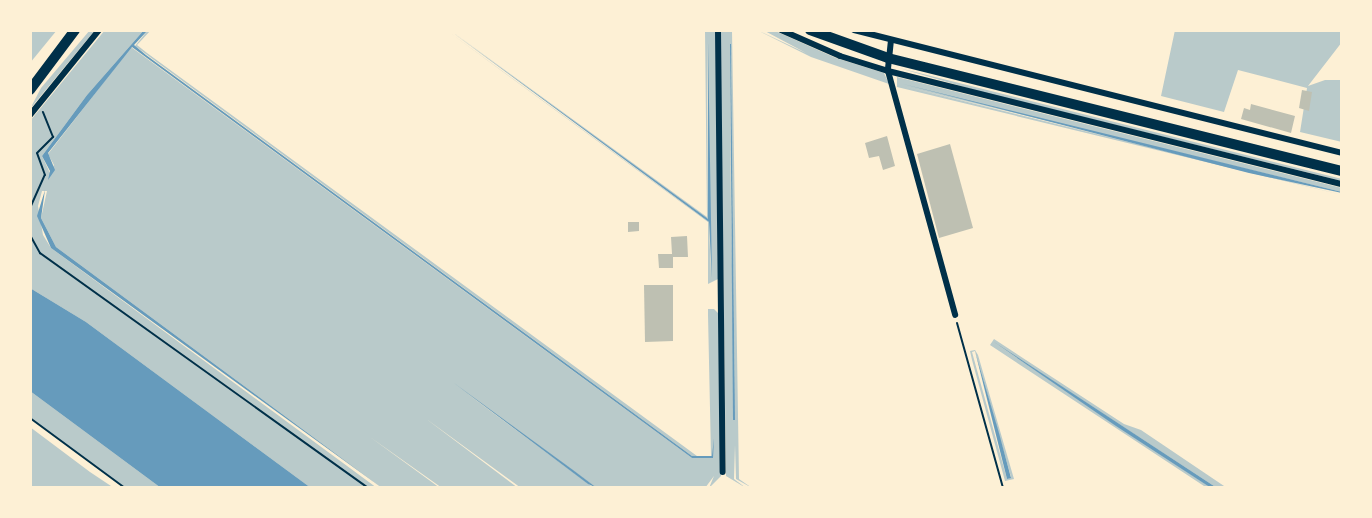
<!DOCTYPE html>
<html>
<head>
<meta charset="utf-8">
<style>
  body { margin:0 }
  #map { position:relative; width:1372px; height:518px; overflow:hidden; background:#fdf0d5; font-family:"Asap Condensed",sans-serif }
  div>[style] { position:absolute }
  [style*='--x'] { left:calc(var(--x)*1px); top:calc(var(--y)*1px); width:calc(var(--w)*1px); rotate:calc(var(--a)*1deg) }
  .green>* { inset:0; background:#b9caca }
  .water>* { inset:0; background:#669bbc }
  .building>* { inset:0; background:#bec0b2 }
  .path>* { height:2px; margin:-1px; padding:0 1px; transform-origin:1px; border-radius:1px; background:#003049 }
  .minor>* { height:6px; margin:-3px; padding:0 3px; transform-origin:3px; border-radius:3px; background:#003049 }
  .primary>* { height:10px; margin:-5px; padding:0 5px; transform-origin:5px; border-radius:5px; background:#003049 }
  span { translate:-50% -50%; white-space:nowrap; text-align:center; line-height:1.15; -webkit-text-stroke:4.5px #fdf0d5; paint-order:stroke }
  .frame { position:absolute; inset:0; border:32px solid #fdf0d5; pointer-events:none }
</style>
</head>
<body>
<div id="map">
  <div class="green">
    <div style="clip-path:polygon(30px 30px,57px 30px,30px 63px)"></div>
    <div style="clip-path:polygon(90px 30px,95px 30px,30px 109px,41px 88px)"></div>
    <div style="clip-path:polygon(105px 30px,144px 30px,87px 95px,42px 156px,50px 173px,54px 165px,48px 154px,131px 47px,692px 458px,712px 456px,697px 457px,692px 456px,135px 46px,148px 30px,151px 30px,137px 45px,147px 53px,697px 456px,711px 456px,708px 315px,708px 309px,714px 309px,719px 314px,721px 476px,709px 488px,714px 476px,705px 488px,597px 488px,465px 392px,594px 488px,521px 488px,425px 418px,518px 488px,442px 488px,370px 437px,440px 488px,382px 488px,56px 247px,41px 218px,47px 191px,42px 191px,38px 206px,43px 235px,51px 248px,377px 488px,311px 488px,86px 322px,30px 288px,30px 121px)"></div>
    <div style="clip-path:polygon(446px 30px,709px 222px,711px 278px,707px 42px,708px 220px,450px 30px,707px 217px,705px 30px,716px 30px,718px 279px,708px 284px,708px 222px)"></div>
    <div style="clip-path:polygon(evenodd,720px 30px,732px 30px,739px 479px,752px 488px,736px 479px,735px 445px,734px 479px,746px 488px,726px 476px,720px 30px,730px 46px,731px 47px,735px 420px,731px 213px,730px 46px)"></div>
    <div style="clip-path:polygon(757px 30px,806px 53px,763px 30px,773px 30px,836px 58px,884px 73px,889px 84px,811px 57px)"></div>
    <div style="clip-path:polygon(1175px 30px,1342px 30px,1342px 42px,1308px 86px,1325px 80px,1342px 80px,1342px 142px,1300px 132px,1307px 88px,1238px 70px,1224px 112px,1161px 96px)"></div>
    <div style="clip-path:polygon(899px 68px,1342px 179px,1342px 181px,978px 91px)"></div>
    <div style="clip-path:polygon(897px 77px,1342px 188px,1342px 192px,903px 86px,1342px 195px,897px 87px)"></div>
    <div style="clip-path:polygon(994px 339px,1124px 424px,1141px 430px,1227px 488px,1217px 488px,995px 343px,1211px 488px,1207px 488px,990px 345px)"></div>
    <div style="clip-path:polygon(evenodd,975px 350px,978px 355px,1014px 479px,1005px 481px,972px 360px,970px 351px,975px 350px,975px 351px,1011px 477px,1007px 479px,972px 352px,975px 351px)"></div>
    <div style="clip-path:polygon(30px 391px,161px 488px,125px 488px,30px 418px)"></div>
    <div style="clip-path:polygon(30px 427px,90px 472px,114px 488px,30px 488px)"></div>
  </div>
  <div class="water">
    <div style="clip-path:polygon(144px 30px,148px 30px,134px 45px,146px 55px,692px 456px,712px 456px,714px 438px,713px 458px,692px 458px,132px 47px,48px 153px,55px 170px,48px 180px,50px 171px,42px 156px,87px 95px)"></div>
    <div style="clip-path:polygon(449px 30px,708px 219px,708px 42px,712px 278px,709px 222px)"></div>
    <div style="clip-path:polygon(730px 44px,731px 44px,735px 420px,733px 420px)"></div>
    <div style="clip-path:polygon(903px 84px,1342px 192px,1342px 193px,1249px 173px)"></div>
    <div style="clip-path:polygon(45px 190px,41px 218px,56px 247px,382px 488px,51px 248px,37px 216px)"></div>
    <div style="clip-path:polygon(30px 288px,86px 322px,311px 488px,161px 488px,30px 391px)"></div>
    <div style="clip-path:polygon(994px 342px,1011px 353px,1217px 488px,1211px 488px,1116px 426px)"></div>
    <div style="clip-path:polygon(975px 351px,999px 433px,1011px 478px,1007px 479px)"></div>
    <div style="clip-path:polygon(454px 383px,573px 470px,597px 488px,588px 484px)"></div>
  </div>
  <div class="building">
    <div style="clip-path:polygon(1302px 90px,1312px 92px,1309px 111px,1299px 108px)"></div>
    <div style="clip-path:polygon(1251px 104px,1295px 116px,1291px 133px,1241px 119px,1244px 108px,1250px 110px)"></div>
    <div style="clip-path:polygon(887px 136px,895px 166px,883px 170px,879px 156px,869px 158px,865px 143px)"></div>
    <div style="clip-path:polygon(950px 144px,973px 228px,939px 238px,917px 154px)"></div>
    <div style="clip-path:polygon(628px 222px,639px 222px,639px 231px,628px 232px)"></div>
    <div style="clip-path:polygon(687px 236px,688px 257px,673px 257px,673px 268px,659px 268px,658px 254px,672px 254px,671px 237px)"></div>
    <div style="clip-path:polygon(644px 285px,673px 285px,673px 341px,645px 342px)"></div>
  </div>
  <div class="path">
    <div style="--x:30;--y:208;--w:36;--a:-66"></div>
    <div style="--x:45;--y:175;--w:23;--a:-110"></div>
    <div style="--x:37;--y:153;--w:23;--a:-45"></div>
    <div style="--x:53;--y:137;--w:27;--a:-112"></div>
    <div style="--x:30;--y:235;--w:21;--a:61"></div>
    <div style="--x:40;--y:253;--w:403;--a:35.6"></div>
    <div style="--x:957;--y:323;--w:171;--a:74.4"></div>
    <div style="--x:30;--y:418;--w:118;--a:36.4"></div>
  </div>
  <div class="minor">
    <div style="--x:718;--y:30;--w:442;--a:89.4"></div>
    <div style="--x:781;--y:30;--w:64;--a:23.8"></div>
    <div style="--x:840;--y:56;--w:50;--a:17.4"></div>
    <div style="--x:888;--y:71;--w:468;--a:14"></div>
    <div style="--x:854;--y:30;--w:503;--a:14.15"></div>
    <div style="--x:891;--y:40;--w:31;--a:96"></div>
    <div style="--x:888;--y:71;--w:253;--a:74.6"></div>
    <div style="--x:30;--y:115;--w:109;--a:-50.9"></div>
  </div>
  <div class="primary">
    <div style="--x:810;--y:30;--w:83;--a:19.7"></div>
    <div style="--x:888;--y:58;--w:468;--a:14"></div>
    <div style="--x:30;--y:90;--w:75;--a:-53.1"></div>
  </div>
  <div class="frame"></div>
</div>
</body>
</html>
